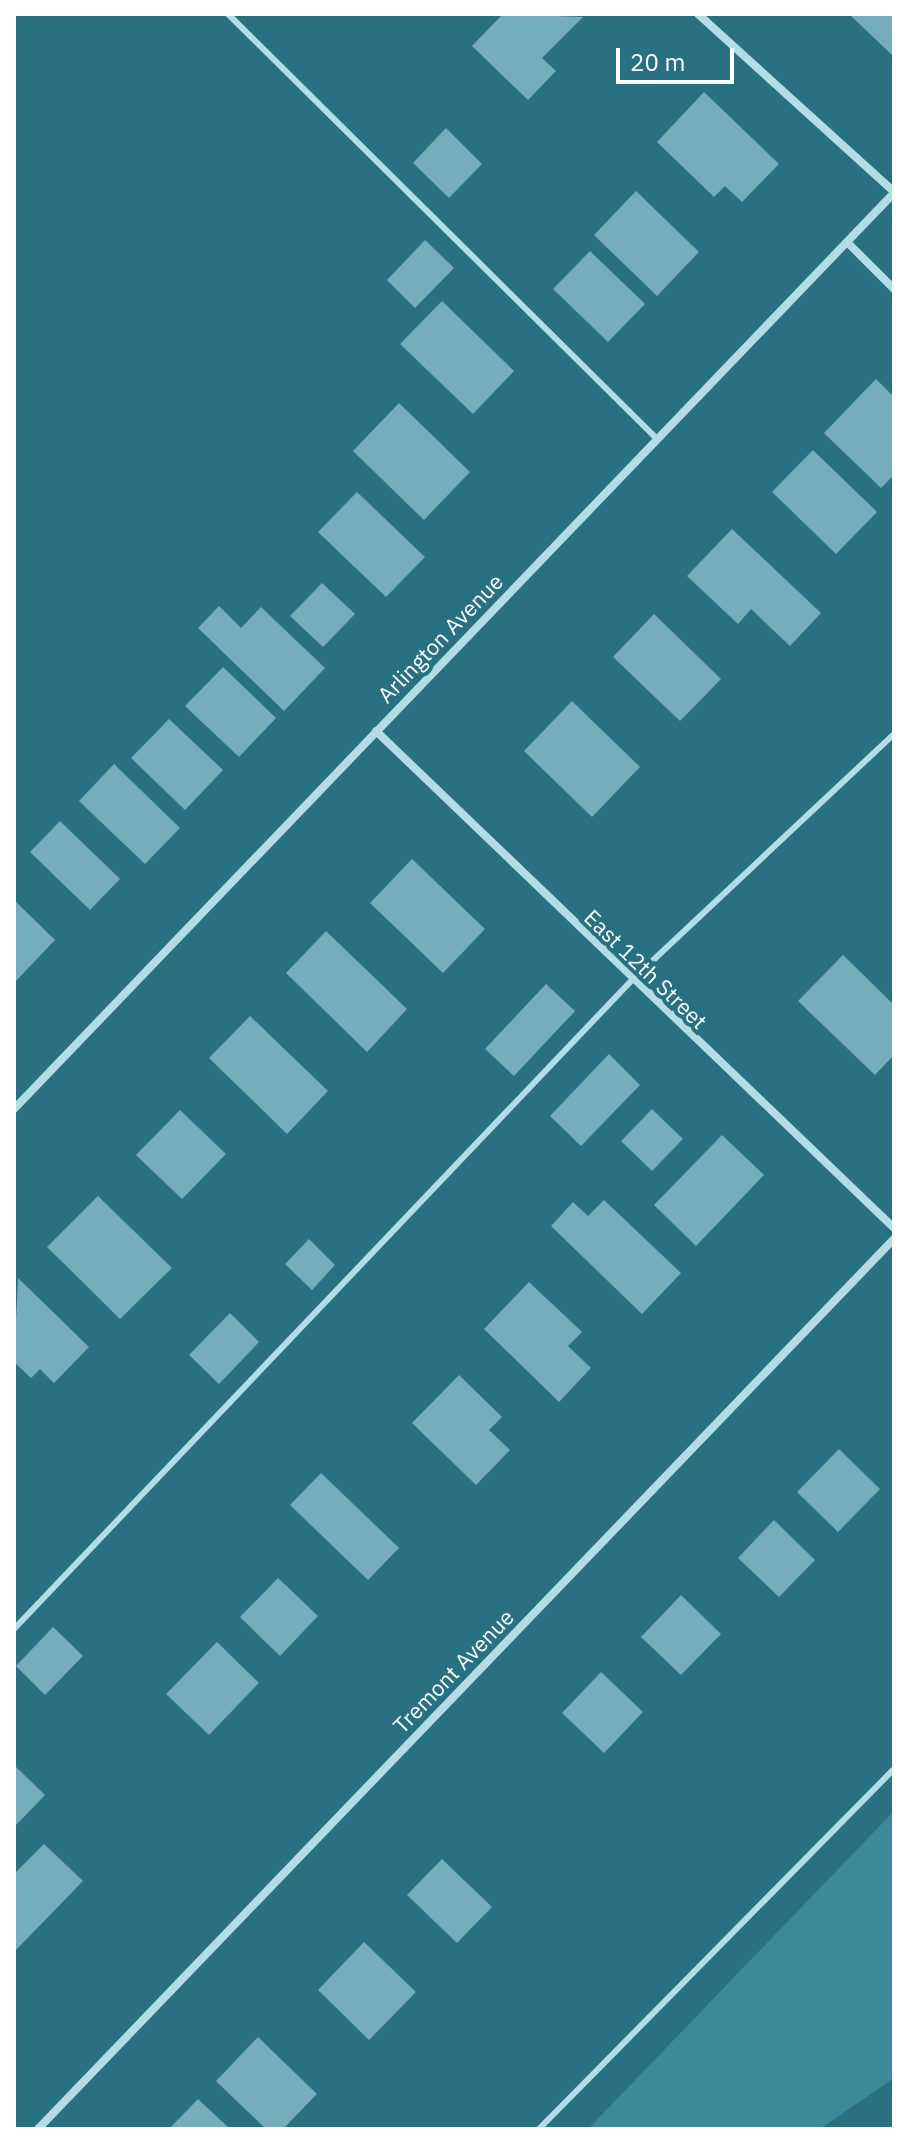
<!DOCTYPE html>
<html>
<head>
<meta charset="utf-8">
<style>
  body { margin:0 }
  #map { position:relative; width:908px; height:2143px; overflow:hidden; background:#297081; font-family:"IBM Plex Sans",sans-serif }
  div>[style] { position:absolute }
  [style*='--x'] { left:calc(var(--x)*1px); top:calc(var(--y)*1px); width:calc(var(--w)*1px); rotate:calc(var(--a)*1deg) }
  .green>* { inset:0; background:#3a8a9c }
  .building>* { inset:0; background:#75aeba }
  .service>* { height:6px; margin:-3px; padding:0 3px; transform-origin:3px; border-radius:3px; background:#b2dce6 }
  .minor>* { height:8px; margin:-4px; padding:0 4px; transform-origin:4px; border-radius:4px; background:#b2dce6 }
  span { translate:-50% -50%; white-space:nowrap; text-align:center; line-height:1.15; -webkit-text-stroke:8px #297081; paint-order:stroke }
  .street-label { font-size:22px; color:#fff }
  .frame { position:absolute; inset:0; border:16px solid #fff; pointer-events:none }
  .scale { position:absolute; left:616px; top:48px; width:118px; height:36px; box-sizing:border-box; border:4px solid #fff; border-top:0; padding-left:10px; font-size:24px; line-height:28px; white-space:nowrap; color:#fff; -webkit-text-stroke:6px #297081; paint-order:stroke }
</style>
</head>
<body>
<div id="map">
  <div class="green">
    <div style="clip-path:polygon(894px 1811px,894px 2078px,820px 2129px,588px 2129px)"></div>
  </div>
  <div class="building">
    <div style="clip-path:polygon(503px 14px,583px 17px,542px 58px,556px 71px,528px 100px,472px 46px)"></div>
    <div style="clip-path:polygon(849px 14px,894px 14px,894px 57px)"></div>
    <div style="clip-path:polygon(704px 92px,779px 164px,742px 202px,725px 186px,714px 197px,657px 142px)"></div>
    <div style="clip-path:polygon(446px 128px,482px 164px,449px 198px,413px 163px)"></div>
    <div style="clip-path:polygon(636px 191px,699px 252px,657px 296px,594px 235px)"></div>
    <div style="clip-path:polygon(425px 240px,454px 268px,415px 308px,387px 280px)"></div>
    <div style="clip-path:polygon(590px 251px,645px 304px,608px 342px,553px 289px)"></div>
    <div style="clip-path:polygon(442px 301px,514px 371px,473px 414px,400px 344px)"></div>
    <div style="clip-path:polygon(876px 379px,894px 397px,894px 475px,881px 488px,824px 433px)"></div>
    <div style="clip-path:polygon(399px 403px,470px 472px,424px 520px,353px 451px)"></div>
    <div style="clip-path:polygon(813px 450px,877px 512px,836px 554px,772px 492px)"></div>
    <div style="clip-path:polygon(357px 492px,425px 557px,386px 597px,318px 532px)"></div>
    <div style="clip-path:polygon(732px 529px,821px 613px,790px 646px,751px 609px,738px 624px,687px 576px)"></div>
    <div style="clip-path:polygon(322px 583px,355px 614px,323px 647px,290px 616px)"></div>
    <div style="clip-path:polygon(219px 606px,241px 628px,261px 607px,325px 668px,284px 711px,198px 628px)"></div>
    <div style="clip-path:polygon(654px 614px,721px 679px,680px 721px,613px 657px)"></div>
    <div style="clip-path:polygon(223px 667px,276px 718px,239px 757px,185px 706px)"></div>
    <div style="clip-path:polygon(572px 701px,640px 767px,592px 817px,524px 751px)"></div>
    <div style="clip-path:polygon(169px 719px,223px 770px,185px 810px,131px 758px)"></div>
    <div style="clip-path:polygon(114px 764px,180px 828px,145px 864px,79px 801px)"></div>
    <div style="clip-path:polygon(60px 821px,120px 879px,90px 910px,30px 852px)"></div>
    <div style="clip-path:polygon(412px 859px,485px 929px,443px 973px,370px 903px)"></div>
    <div style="clip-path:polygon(14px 900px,55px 940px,14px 983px)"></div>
    <div style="clip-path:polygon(326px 931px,407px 1009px,367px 1052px,286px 973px)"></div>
    <div style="clip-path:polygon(843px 955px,894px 1005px,894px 1055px,875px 1075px,798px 1001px)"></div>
    <div style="clip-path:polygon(546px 984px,575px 1011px,514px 1076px,485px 1049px)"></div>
    <div style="clip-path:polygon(250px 1016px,328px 1091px,287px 1134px,209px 1058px)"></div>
    <div style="clip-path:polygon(609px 1054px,640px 1085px,581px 1146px,550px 1116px)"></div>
    <div style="clip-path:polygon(652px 1109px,683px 1139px,652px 1171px,621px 1141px)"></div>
    <div style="clip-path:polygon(180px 1110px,226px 1154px,182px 1199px,136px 1155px)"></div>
    <div style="clip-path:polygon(722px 1135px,764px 1175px,696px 1246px,654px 1205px)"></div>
    <div style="clip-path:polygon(98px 1196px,172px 1268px,120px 1319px,47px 1247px)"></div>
    <div style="clip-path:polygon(604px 1200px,681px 1273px,642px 1314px,551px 1226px,573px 1202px,588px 1216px)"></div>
    <div style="clip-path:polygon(309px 1239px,335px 1265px,312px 1290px,285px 1264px)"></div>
    <div style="clip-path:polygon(18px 1278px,89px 1347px,54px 1383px,40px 1369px,31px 1378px,14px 1362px)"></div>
    <div style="clip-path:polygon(529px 1282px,582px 1332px,568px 1346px,591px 1368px,559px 1402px,484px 1329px)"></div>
    <div style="clip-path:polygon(230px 1313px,259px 1342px,219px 1384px,189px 1355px)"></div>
    <div style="clip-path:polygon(459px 1375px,502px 1417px,489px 1430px,510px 1450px,476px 1485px,412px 1423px)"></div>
    <div style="clip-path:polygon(839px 1449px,880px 1489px,838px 1532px,797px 1492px)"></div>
    <div style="clip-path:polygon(321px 1473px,399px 1548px,368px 1580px,290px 1505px)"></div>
    <div style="clip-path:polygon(774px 1520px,815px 1560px,779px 1597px,738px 1558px)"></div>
    <div style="clip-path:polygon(278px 1578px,318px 1616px,280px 1656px,240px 1617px)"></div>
    <div style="clip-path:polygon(681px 1595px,721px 1634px,681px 1675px,641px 1637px)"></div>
    <div style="clip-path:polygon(53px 1627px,83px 1656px,45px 1695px,16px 1666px)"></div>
    <div style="clip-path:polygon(217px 1642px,259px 1683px,209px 1735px,166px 1694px)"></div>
    <div style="clip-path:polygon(601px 1672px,643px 1712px,604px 1753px,562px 1713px)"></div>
    <div style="clip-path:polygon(14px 1765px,45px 1795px,14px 1827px)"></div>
    <div style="clip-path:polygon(44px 1844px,83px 1881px,14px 1952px,14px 1874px)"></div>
    <div style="clip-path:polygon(442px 1859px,492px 1907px,457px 1943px,407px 1895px)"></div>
    <div style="clip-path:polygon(364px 1942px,416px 1992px,369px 2040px,318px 1990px)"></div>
    <div style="clip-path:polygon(258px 2037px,317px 2094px,283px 2129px,266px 2129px,216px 2081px)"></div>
    <div style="clip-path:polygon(198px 2099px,230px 2129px,169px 2129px)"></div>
  </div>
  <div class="service">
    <div style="--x:228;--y:14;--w:601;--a:44.73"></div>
    <div style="--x:14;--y:1629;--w:895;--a:-46.4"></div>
    <div style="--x:631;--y:981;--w:361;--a:-43.2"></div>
    <div style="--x:539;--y:2129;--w:506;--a:-45.4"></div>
  </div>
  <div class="minor">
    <div style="--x:698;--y:14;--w:265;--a:42.2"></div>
    <div style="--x:847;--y:242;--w:66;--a:45"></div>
    <div style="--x:376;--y:731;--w:718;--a:43.81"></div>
    <div style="--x:14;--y:1109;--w:1270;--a:-46.15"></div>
    <div style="--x:38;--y:2129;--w:1235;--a:-46.12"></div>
  </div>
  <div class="street-label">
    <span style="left:440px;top:638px;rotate:-46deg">Arlington Avenue</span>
    <span style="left:646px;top:969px;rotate:44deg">East 12th Street</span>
    <span style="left:453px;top:1671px;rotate:-46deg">Tremont Avenue</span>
  </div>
  <div class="frame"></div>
  <div class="scale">20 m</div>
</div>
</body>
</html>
